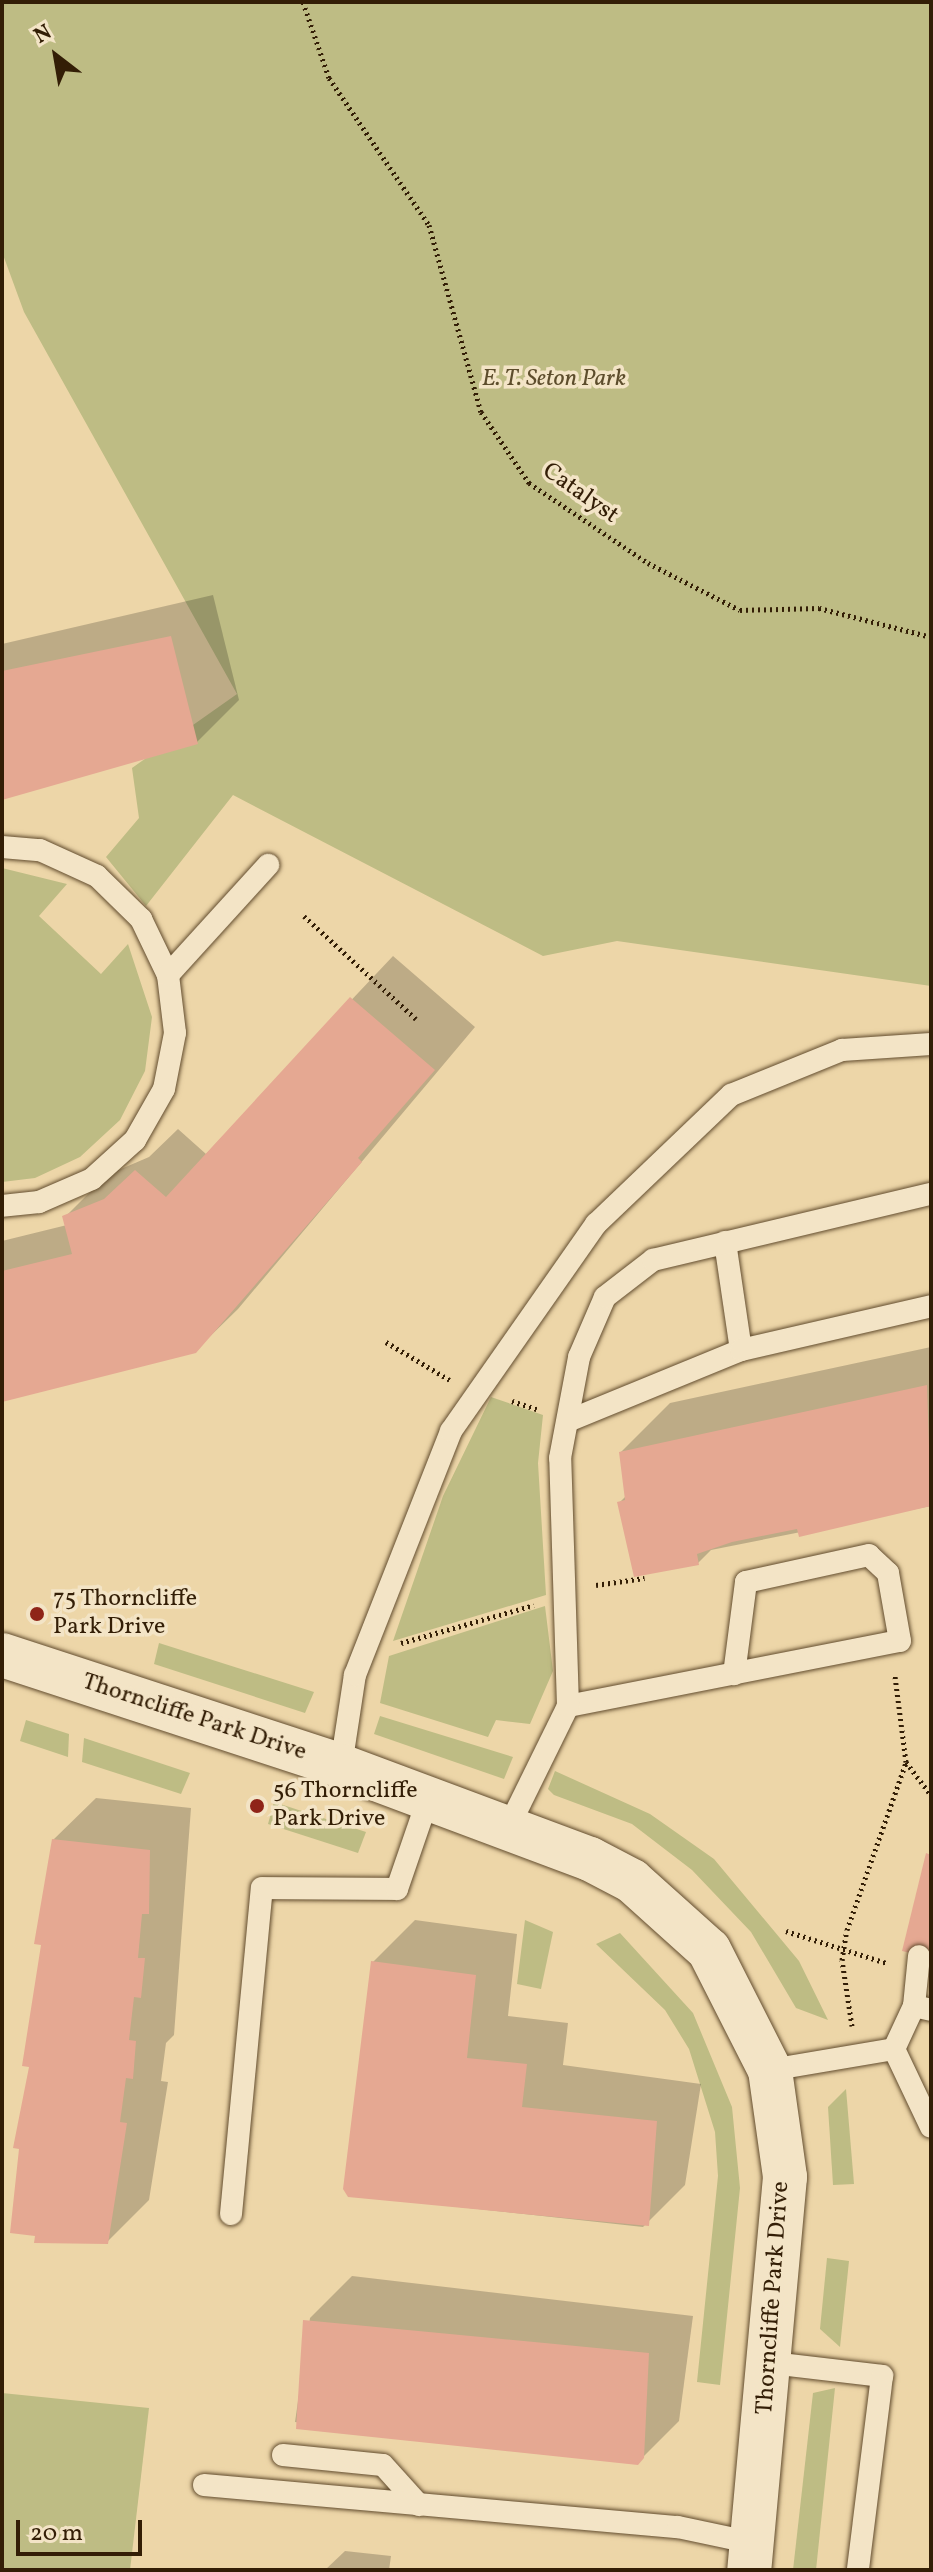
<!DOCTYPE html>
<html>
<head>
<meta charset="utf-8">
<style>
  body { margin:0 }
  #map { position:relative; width:933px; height:2572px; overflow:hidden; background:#edd6a8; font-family:Vollkorn,serif }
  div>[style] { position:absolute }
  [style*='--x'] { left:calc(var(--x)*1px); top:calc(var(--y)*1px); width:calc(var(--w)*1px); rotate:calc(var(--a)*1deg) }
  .green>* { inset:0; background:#bebc84 }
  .shadow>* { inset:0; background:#0003 }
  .building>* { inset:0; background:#e5a892 }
  .path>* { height:5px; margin-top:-2.5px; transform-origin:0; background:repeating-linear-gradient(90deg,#331e06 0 2px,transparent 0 6px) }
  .roads { filter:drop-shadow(0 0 2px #624c2e) drop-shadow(0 0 2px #624c2e) }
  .lane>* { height:22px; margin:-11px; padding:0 11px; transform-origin:11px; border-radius:11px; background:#f3e4c6 }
  .secondary>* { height:44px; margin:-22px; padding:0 22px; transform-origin:22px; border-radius:22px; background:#f3e4c6 }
  .dots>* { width:22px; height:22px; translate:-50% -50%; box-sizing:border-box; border:4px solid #f3e4c6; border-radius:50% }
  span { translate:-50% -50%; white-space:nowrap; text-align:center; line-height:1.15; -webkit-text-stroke:7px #f3e4c6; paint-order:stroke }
  .park-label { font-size:24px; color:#5d4d2c; font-style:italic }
  .street-label { font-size:24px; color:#331e06 }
  .poi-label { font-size:24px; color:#331e06 }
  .left { translate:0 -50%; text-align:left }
  .frame { position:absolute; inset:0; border:4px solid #331e06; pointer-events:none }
  .north { position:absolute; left:16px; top:16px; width:80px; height:80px; -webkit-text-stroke:6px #f3e4c6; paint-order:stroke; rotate:329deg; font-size:22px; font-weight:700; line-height:32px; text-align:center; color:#331e06 }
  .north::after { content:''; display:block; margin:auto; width:28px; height:36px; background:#331e06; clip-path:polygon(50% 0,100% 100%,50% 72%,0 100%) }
  .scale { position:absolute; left:16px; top:2520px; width:126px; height:36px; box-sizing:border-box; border:4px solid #331e06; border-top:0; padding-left:10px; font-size:24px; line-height:28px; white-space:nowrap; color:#331e06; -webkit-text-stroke:6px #f3e4c6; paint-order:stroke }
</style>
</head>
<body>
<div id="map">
  <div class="green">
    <div style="clip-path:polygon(2px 2px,931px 2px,931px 986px,617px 941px,543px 956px,233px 795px,146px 906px,106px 857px,139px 818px,132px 768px,237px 694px,24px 312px,2px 252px)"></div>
    <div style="clip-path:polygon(2px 868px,67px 884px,39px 916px,101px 974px,128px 944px,152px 1017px,145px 1071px,120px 1120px,80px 1157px,35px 1178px,2px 1182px)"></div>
    <div style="clip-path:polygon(491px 1397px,543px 1415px,538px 1463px,546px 1595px,393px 1641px,443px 1496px)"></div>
    <div style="clip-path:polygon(545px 1606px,553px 1671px,530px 1724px,496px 1720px,488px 1737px,380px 1703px,389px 1656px)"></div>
    <div style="clip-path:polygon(159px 1643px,314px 1692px,305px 1713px,154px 1664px)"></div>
    <div style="clip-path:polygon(380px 1716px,513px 1757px,504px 1779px,374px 1734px)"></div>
    <div style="clip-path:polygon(26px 1720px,69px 1734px,68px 1757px,20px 1741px)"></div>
    <div style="clip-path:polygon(84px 1738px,190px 1773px,181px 1794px,82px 1762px)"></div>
    <div style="clip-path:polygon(555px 1771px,650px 1814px,714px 1859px,799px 1961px,828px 2020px,796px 2008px,751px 1932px,692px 1870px,632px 1824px,554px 1795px,548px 1789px)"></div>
    <div style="clip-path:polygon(274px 1802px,366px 1832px,358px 1853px,268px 1824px)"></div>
    <div style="clip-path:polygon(525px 1920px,553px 1932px,541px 1989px,517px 1984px)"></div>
    <div style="clip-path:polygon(620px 1933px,693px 2013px,732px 2107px,740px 2188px,720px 2385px,697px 2382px,718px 2176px,715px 2132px,689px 2049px,665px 2010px,596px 1944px)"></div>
    <div style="clip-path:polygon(846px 2089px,854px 2184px,833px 2185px,828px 2107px)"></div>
    <div style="clip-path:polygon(827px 2258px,849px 2261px,840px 2347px,820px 2329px)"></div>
    <div style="clip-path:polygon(835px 2388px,816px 2570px,793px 2570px,813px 2393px)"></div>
    <div style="clip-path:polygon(2px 2393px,149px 2408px,130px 2570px,2px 2570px)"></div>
  </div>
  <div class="shadow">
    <div style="clip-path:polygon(213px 595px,239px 700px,197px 742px,2px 796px,2px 644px)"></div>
    <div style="clip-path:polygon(393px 956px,475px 1027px,238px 1309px,195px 1351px,2px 1400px,2px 1241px,67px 1225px,65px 1217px,107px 1175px,149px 1157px,178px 1129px,206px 1154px)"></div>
    <div style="clip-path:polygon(931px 1347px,931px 1506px,711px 1550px,698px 1563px,619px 1503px,627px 1495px,621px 1452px,670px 1403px)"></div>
    <div style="clip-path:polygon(96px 1798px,191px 1808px,174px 2035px,166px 2043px,161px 2081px,168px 2082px,149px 2200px,107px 2242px,31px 2065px,53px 1840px)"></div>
    <div style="clip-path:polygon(415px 1920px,517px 1934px,508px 2016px,568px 2023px,563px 2065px,701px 2084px,685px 2185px,643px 2227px,349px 2195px,373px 1962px)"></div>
    <div style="clip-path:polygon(352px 2276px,693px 2316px,679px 2421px,637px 2463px,295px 2422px,310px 2318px)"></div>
    <div style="clip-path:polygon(345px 2551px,391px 2556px,389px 2570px,325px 2570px)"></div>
  </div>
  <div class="building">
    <div style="clip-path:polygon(171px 636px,198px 744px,2px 800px,2px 671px)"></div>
    <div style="clip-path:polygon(350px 997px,435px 1070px,358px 1158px,362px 1162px,196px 1353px,2px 1402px,2px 1271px,72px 1254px,62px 1216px,104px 1199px,135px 1170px,166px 1197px)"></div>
    <div style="clip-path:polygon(927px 1385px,931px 1506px,799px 1537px,797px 1529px,732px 1542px,697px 1554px,699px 1565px,634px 1577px,617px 1502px,625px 1500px,619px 1452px)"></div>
    <div style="clip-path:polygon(52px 1839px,150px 1850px,149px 1914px,142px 1914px,138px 1958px,145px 1958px,141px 1998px,134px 1997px,129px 2040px,136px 2041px,133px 2079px,126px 2078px,120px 2122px,127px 2123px,108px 2244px,34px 2243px,35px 2236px,10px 2233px,19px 2149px,13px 2148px,29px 2067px,22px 2066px,41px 1945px,34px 1944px)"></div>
    <div style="clip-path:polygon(926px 1853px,931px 1855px,931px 1958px,902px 1951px)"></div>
    <div style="clip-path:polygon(371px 1961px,476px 1975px,467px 2058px,527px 2064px,522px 2107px,657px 2121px,649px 2226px,348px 2197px,343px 2189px)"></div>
    <div style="clip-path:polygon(303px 2320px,649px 2353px,644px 2458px,638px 2465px,296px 2429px)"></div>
  </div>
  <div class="path">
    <div style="--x:303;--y:2;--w:80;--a:71.1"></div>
    <div style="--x:329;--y:78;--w:178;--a:55.8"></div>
    <div style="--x:429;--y:225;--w:194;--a:74.5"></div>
    <div style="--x:481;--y:412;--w:86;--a:55.9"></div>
    <div style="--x:529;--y:483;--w:143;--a:33.9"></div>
    <div style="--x:648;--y:563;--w:103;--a:27.1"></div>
    <div style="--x:740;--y:610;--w:79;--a:-1.5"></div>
    <div style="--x:819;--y:608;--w:116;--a:14.5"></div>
    <div style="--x:304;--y:916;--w:152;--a:42.6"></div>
    <div style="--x:386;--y:1342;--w:74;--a:30.7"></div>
    <div style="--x:512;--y:1401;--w:26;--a:18"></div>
    <div style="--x:596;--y:1585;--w:49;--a:-8.3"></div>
    <div style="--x:401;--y:1643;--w:138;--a:-15.9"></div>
    <div style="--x:906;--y:1762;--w:41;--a:52.9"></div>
    <div style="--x:786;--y:1931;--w:106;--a:17.6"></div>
    <div style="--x:852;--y:2026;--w:67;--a:-98.6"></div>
    <div style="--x:842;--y:1960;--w:30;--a:-81"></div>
    <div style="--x:847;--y:1930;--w:178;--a:-70.6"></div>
    <div style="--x:906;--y:1762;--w:87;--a:-97.3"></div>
  </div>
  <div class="roads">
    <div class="lane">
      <div style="--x:2;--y:847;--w:38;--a:5"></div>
      <div style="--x:40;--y:850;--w:63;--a:24.5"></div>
      <div style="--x:97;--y:876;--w:62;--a:44.3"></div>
      <div style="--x:141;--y:919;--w:62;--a:64.3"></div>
      <div style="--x:168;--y:975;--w:58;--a:83.1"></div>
      <div style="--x:175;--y:1033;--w:57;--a:101.1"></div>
      <div style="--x:164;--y:1089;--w:59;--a:119.6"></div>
      <div style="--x:135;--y:1140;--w:58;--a:137.8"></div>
      <div style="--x:92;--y:1179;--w:58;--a:156.5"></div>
      <div style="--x:39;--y:1202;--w:37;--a:174"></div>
      <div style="--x:168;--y:975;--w:149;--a:-47.7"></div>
      <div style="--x:725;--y:1242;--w:109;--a:81.6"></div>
      <div style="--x:568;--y:1421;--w:187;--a:-22.3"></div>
      <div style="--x:741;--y:1350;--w:195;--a:-13"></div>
      <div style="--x:568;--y:1706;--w:338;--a:-11.1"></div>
      <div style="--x:900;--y:1641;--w:69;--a:-100"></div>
      <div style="--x:888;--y:1573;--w:26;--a:-137"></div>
      <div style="--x:869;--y:1555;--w:126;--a:167.6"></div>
      <div style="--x:746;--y:1582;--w:93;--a:97.4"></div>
      <div style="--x:341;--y:1766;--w:92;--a:-81.3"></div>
      <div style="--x:355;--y:1675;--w:262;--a:-68.5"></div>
      <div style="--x:451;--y:1431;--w:253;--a:-55"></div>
      <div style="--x:596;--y:1224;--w:187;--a:-43.7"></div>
      <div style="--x:731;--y:1095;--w:120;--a:-22.1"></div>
      <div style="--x:842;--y:1050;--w:89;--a:-3.9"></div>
      <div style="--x:508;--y:1828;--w:136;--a:-63.8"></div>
      <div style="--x:568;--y:1706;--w:248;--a:-91.8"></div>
      <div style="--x:560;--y:1458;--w:103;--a:-79.3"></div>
      <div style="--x:579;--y:1357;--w:65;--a:-66.6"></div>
      <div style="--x:605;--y:1297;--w:61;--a:-37.6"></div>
      <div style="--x:653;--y:1260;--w:286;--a:-13.4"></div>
      <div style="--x:914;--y:2006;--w:50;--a:-84.3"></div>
      <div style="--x:894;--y:2049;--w:47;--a:-65.1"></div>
      <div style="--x:914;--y:2006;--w:17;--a:13"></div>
      <div style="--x:770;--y:2070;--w:126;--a:-9.6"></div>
      <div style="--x:894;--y:2049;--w:86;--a:64.6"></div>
      <div style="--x:231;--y:2214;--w:327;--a:-84.6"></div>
      <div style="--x:262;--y:1888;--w:135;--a:0.4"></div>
      <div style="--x:397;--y:1889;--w:95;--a:-71"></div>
      <div style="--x:772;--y:2363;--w:111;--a:6.7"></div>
      <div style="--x:882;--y:2376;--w:195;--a:97.1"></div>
      <div style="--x:283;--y:2455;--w:100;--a:5.7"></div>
      <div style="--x:383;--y:2465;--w:54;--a:48"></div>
      <div style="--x:204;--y:2485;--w:476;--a:5.1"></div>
      <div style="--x:678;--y:2527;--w:77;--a:12"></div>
    </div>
    <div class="secondary">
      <div style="--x:2;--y:1655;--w:357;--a:18.1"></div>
      <div style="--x:341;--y:1766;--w:266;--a:20.5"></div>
      <div style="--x:590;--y:1859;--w:47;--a:27.6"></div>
      <div style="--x:632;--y:1881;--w:103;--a:41.9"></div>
      <div style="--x:709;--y:1950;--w:135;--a:63.1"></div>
      <div style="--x:770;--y:2070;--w:108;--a:82"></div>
      <div style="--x:785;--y:2177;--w:395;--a:95.2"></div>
    </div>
  </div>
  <div class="dots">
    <div style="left:37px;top:1614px;background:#8f2418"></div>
    <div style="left:257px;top:1806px;background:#8f2418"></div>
  </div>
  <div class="park-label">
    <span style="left:554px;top:380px">E. T. Seton Park</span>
  </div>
  <div class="street-label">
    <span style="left:580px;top:494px;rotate:35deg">Catalyst</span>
    <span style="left:194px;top:1718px;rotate:18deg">Thorncliffe Park Drive</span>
    <span style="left:774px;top:2298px;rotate:-86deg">Thorncliffe Park Drive</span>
  </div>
  <div class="poi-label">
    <span class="left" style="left:53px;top:1614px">75 Thorncliffe<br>Park Drive</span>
    <span class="left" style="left:273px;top:1806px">56 Thorncliffe<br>Park Drive</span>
  </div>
  <div class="frame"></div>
  <div class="north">N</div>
  <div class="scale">20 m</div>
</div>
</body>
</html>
